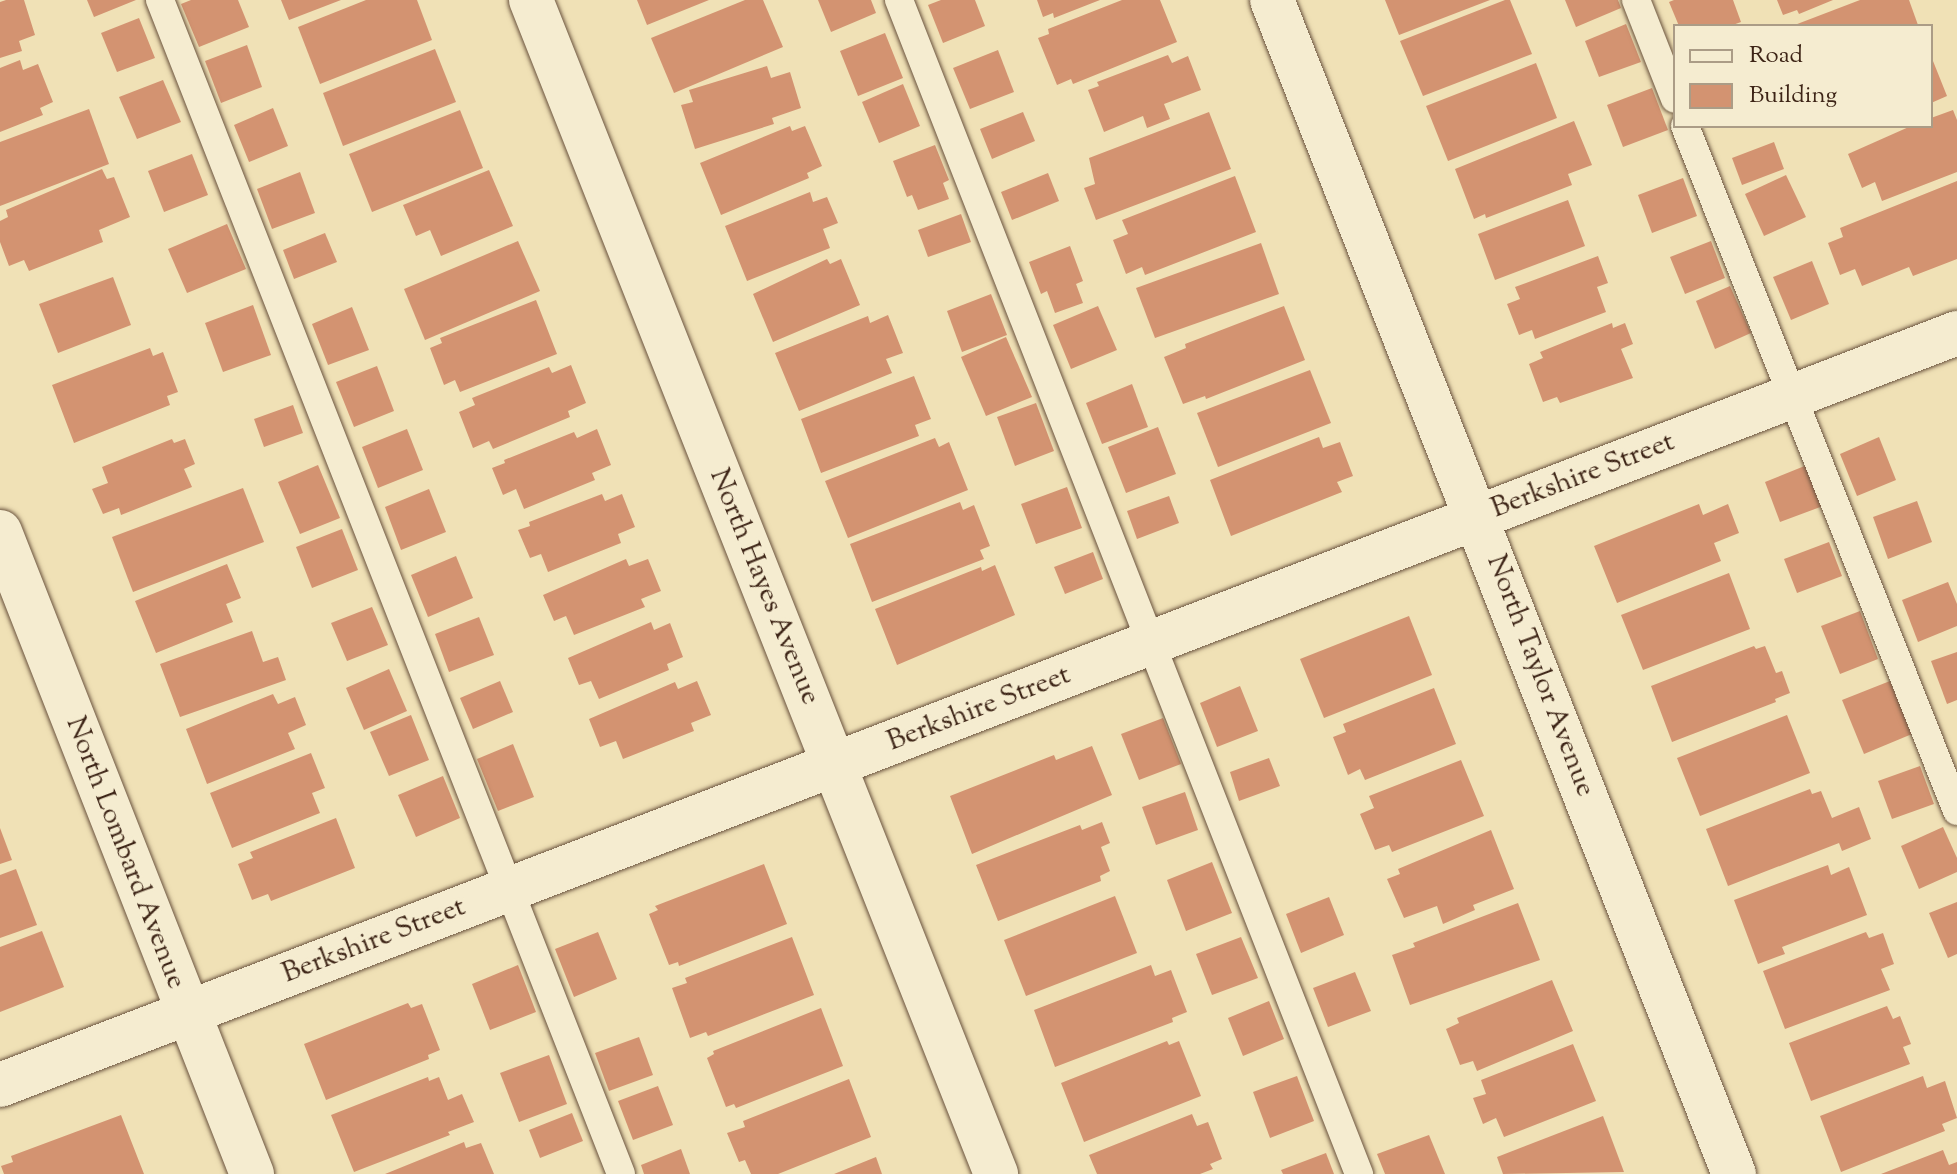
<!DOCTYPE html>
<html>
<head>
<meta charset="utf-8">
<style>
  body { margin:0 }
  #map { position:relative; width:1957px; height:1174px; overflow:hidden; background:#f0e1b6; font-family:"Sorts Mill Goudy",serif }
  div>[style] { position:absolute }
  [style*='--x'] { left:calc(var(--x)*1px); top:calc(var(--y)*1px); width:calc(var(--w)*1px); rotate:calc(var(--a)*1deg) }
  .building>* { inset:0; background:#d39371 }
  .roads { filter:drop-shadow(0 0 2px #6a533e) drop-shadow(0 0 2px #6a533e) }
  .service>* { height:28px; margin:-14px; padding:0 14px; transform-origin:14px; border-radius:14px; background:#f5ecd0 }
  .minor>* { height:44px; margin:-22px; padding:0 22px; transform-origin:22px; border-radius:22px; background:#f5ecd0 }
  span { translate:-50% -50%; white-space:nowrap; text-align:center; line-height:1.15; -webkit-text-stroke:6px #f5ecd0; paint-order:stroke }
  .street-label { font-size:28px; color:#3d2416 }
  .legend { position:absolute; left:1673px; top:24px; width:260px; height:104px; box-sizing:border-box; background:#f5ecd0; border:2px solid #ab9c86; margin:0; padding:10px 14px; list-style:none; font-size:24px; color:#3d2416 }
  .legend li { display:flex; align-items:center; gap:16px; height:40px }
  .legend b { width:40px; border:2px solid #ab9c86 }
</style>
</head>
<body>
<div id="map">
  <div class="building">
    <div style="clip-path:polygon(6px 0,24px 0,35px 35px,19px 41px,22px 51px,0 58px,0 2px)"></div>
    <div style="clip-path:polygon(87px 0,136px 0,94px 17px)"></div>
    <div style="clip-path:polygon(191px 0,238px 0,249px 27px,199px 47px,181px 4px)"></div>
    <div style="clip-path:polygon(281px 0,341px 0,289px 20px)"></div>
    <div style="clip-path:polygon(366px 0,417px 0,432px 40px,320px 84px,298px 27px)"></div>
    <div style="clip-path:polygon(637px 0,709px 0,647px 25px)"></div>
    <div style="clip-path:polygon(745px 0,763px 0,783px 47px,674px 93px,651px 38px)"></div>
    <div style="clip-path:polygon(818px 0,871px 0,876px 13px,831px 32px)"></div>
    <div style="clip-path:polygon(941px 0,975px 0,985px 26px,943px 43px,928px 5px)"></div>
    <div style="clip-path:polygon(1037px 0,1100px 0,1054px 18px,1053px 13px,1043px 17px)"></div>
    <div style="clip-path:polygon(1122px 0,1160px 0,1177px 42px,1073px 84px,1071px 79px,1057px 85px,1038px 38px,1049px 34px,1048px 29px)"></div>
    <div style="clip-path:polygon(1385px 0,1490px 0,1399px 35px)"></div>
    <div style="clip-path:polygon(1505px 0,1510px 0,1532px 54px,1423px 96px,1400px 41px)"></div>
    <div style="clip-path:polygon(1565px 0,1618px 0,1621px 8px,1576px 27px)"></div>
    <div style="clip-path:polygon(1674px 0,1733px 0,1741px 22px,1730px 26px,1679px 26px,1669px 2px)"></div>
    <div style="clip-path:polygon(1777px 0,1833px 0,1799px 14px,1797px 10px,1783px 15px)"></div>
    <div style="clip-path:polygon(1860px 0,1909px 0,1918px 25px,1792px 26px)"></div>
    <div style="clip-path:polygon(139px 18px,155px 58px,117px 72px,101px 33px)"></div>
    <div style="clip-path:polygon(1626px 24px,1641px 62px,1599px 77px,1585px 41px)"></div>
    <div style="clip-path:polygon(885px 33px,903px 78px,858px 96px,840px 51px)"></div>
    <div style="clip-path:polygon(247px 45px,262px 87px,221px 103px,205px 61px)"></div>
    <div style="clip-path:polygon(435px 49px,456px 102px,343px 146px,323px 93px)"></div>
    <div style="clip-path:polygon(998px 50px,1014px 92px,970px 109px,953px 68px)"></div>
    <div style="clip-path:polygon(1168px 55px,1172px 63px,1188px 56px,1201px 90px,1164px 104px,1170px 119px,1147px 128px,1143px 116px,1104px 132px,1088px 90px,1099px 86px,1097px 82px)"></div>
    <div style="clip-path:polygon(1931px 56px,1947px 96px,1931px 103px)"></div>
    <div style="clip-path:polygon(20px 60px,23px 70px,38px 64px,53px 102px,40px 108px,43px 115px,0 132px,0 68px)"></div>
    <div style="clip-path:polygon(1536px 63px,1557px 118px,1448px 161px,1426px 106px)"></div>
    <div style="clip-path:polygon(767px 66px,771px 78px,790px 72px,801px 108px,772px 118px,774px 124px,695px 149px,681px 105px,693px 102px,689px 90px)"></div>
    <div style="clip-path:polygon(163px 80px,181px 122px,137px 139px,119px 97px)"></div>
    <div style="clip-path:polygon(903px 84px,920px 126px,879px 143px,862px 102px)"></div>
    <div style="clip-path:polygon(1652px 88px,1668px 130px,1623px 147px,1607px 105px)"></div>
    <div style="clip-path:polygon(273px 108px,288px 146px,249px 162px,234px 125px)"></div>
    <div style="clip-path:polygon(89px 109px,109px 164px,0 206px,0 142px)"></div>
    <div style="clip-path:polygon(460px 110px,483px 168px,372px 212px,349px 154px)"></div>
    <div style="clip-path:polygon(1953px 110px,1957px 120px,1957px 172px,1882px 201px,1875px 182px,1862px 188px,1848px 154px,1911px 126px,1931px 126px,1931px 118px)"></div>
    <div style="clip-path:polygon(1023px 112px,1035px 141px,992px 159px,980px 129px)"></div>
    <div style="clip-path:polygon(1209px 112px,1231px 169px,1096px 220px,1084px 188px,1095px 184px,1089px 158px)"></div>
    <div style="clip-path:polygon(1574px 121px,1592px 165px,1568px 174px,1572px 185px,1486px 218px,1485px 214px,1474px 219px,1455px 169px)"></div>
    <div style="clip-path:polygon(790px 126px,792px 131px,805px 126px,822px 166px,807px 173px,809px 178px,721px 215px,700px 163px)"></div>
    <div style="clip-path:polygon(1774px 142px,1784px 169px,1742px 185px,1732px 158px)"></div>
    <div style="clip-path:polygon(935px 145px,949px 180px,943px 183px,949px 199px,918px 210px,912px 195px,907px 197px,893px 161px)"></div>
    <div style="clip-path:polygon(192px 154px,208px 195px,164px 212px,148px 171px)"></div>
    <div style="clip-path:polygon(102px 169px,107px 179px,114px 177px,130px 217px,99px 230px,103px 242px,29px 271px,24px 260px,9px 266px,0 242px,0 221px,8px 217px,6px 210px)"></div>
    <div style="clip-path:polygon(489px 170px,513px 226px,441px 256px,430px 230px,416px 236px,403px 205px)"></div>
    <div style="clip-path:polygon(300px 172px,315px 213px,272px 229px,257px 189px)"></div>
    <div style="clip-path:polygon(1048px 173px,1059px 201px,1012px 220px,1001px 192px)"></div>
    <div style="clip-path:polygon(1786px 175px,1806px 217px,1764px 236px,1745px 194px)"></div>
    <div style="clip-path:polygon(1235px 176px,1256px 232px,1145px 275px,1142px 267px,1126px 274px,1113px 240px,1128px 234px,1122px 220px)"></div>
    <div style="clip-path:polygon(1683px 178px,1697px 216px,1652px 233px,1638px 195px)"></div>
    <div style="clip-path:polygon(1957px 181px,1957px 259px,1913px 276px,1909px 267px,1862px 286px,1855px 269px,1840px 275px,1828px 243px,1843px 237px,1840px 228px)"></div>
    <div style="clip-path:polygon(810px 192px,813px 202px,827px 197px,838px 223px,823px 229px,830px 248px,747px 281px,725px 226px)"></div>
    <div style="clip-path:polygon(1568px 200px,1585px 246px,1495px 280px,1478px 234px)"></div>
    <div style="clip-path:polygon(961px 214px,971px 242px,928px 257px,918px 230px)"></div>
    <div style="clip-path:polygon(227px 224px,246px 269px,187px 293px,168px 249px)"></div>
    <div style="clip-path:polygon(325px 233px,337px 262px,294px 279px,283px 250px)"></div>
    <div style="clip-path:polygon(518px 241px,540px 291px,425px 340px,404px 289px)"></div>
    <div style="clip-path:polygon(1711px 241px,1725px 278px,1685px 294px,1670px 257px)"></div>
    <div style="clip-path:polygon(1261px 243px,1279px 294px,1155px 338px,1136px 288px)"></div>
    <div style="clip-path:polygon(1070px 246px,1083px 281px,1076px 284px,1083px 303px,1055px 313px,1047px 291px,1041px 294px,1029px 262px)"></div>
    <div style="clip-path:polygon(1598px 256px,1608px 283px,1597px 287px,1606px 312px,1535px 339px,1532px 330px,1519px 335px,1507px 304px,1520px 299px,1515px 287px)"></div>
    <div style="clip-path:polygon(827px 259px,830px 264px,841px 259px,860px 305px,773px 342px,753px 294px)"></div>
    <div style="clip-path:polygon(1812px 261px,1829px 304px,1791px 320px,1773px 277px)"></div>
    <div style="clip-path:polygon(113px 277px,131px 325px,58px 353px,39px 304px)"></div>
    <div style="clip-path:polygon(1730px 286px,1751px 333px,1715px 349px,1696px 301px)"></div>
    <div style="clip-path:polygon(991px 294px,1007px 335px,962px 352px,947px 311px)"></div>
    <div style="clip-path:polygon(536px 300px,557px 354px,460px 392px,455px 380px,444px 385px,430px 348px,442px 343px,440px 338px)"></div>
    <div style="clip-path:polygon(253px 305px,271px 355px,223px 372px,205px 323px)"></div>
    <div style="clip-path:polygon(1098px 306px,1117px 350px,1071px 369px,1053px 325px)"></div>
    <div style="clip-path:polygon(1284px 306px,1305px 360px,1206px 399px,1205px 396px,1183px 404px,1164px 357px,1186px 348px,1185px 344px)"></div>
    <div style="clip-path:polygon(352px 307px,369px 350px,328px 365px,312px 324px)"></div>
    <div style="clip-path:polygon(888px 315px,903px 353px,886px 359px,892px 373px,799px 411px,775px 353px,868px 316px,870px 323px)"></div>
    <div style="clip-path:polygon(1612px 323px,1613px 328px,1625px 323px,1633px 344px,1621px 349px,1633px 378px,1560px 403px,1557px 397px,1543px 402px,1529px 364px,1543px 358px,1540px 352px)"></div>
    <div style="clip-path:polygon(1006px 337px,1032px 397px,986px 416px,961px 357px)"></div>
    <div style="clip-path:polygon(150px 348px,153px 356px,163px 352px,178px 392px,167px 396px,170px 405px,74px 443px,52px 385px)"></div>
    <div style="clip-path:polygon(571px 365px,586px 403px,568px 411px,570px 417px,493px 449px,489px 441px,473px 448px,459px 412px,475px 405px,472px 398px,549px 367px,552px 373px)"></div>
    <div style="clip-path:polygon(377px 366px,394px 411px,354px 427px,336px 382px)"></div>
    <div style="clip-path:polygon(1310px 370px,1331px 423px,1218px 467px,1197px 413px)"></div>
    <div style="clip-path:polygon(914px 376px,931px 419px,915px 425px,919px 436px,821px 473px,801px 419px)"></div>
    <div style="clip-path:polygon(1132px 384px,1148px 427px,1102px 444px,1086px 403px)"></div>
    <div style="clip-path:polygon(1036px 403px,1054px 451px,1015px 466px,997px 417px)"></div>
    <div style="clip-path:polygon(293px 405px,303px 433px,264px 447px,254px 419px)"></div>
    <div style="clip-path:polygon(1158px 427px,1176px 474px,1126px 493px,1108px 447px)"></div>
    <div style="clip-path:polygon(407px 429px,423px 470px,378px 488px,362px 447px)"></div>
    <div style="clip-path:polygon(597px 429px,611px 465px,592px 473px,595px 480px,524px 509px,516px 489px,503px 495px,492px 468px,505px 463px,504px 460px,574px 432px,577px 438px)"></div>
    <div style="clip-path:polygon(1319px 437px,1323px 448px,1340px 442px,1353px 476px,1337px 482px,1342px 492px,1231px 536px,1210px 480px)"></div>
    <div style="clip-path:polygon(1879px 437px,1896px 480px,1857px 496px,1840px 454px)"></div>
    <div style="clip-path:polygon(935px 438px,939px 447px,949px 442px,968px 490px,848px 538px,825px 481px)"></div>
    <div style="clip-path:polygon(172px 439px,174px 443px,185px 439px,195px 464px,184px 469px,192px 487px,121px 515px,119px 508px,103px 514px,92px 489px,108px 483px,102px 467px)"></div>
    <div style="clip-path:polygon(318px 465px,340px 518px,300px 534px,278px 482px)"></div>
    <div style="clip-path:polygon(1807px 465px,1823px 506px,1780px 522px,1765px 482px)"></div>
    <div style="clip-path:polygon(1067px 487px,1082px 528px,1036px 544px,1021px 504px)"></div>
    <div style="clip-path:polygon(243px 488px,264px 542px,133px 592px,112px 537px)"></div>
    <div style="clip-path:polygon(429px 489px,446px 532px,401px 550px,385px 507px)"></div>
    <div style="clip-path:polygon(602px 494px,605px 501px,622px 494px,635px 527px,618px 534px,621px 543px,548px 572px,541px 554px,530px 558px,518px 530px,530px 526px,529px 522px)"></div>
    <div style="clip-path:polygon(1169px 496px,1179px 523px,1137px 539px,1127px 511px)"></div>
    <div style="clip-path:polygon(1917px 501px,1932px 542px,1888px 559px,1873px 517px)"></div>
    <div style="clip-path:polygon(960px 502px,963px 510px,974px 505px,990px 546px,980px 550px,984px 559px,872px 602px,850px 544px)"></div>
    <div style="clip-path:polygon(1699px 504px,1703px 515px,1728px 504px,1739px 533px,1714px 543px,1721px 561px,1617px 603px,1594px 546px)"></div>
    <div style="clip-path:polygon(342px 529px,358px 570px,312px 588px,296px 547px)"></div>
    <div style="clip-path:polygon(1829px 542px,1842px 576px,1797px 593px,1784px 559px)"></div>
    <div style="clip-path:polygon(1093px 552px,1103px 579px,1065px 594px,1054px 567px)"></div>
    <div style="clip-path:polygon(456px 556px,473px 598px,428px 617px,411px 575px)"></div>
    <div style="clip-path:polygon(626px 559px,629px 566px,648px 559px,661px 591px,641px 599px,645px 607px,574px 635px,566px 616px,554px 621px,543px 595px)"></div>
    <div style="clip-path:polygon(227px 564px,241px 598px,226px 604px,233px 622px,156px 653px,135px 601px)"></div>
    <div style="clip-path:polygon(995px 565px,1015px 615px,897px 665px,875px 609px,981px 567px,982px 571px)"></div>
    <div style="clip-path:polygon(1729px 573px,1750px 629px,1643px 670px,1621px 615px)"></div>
    <div style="clip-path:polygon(1948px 582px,1957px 604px,1957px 626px,1918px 642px,1902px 600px)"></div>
    <div style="clip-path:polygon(372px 607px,388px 645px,347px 661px,331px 623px)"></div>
    <div style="clip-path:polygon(1860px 611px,1878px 659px,1840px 674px,1821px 626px)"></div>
    <div style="clip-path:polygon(1409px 616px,1432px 675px,1324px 718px,1300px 659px)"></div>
    <div style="clip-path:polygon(479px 617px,494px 655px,449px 672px,435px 634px)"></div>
    <div style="clip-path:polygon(651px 622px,654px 630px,670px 623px,683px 657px,667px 664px,669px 670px,599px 699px,591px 681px,579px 685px,568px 658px)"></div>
    <div style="clip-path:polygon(252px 631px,263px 662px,278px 657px,286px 680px,180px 717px,160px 664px)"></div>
    <div style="clip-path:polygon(1754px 646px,1756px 649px,1765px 646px,1776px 673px,1782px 671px,1790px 693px,1775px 699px,1776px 702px,1672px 742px,1651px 686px)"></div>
    <div style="clip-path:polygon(1957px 652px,1957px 700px,1947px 704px,1931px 661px)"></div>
    <div style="clip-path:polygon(389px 669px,407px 711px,364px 730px,346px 688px)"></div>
    <div style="clip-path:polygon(500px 681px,513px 712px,473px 729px,460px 698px)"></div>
    <div style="clip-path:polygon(697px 681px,711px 715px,691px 723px,694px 731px,623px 759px,616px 741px,600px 747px,589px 719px,675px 682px,678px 689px)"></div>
    <div style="clip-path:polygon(1890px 681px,1912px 734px,1864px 754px,1842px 700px)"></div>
    <div style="clip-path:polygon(1240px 686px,1258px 731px,1217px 747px,1200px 703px)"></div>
    <div style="clip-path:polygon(1434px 688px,1456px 744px,1365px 780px,1360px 769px,1348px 775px,1333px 737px,1346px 732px,1343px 724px)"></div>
    <div style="clip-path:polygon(273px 694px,278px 704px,295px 697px,306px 725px,288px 733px,295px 749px,207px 784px,186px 729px)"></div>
    <div style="clip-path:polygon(411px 715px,429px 760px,389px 776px,370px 732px)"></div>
    <div style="clip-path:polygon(1787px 715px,1810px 773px,1700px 816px,1677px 758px)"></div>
    <div style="clip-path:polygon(1163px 718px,1181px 764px,1139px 780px,1121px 734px)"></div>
    <div style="clip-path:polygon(513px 744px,534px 797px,498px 811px,477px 759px)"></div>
    <div style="clip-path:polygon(1092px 746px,1112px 795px,972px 854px,950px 796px,1054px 755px,1056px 760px)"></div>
    <div style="clip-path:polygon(311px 753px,325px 788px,312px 793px,320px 813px,232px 848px,210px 793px)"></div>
    <div style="clip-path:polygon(1269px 758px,1280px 786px,1239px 801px,1230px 772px)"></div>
    <div style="clip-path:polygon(1461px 760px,1484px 816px,1392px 852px,1389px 845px,1375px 850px,1360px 814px,1374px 808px,1369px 796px)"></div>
    <div style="clip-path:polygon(1920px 766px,1934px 804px,1892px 819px,1878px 781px)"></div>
    <div style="clip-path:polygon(443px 776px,460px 818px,416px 837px,398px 795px)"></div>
    <div style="clip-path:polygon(1810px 789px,1812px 794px,1821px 791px,1832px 818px,1859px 807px,1871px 839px,1842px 851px,1839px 843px,1728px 886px,1706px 829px)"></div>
    <div style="clip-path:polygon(1185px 792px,1198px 830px,1156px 845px,1142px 807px)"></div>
    <div style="clip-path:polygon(336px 818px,355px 868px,271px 901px,268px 894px,252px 900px,238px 864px,253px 858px,250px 852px)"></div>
    <div style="clip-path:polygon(1102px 822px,1110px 843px,1101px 847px,1110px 871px,1100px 876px,1101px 881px,998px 921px,976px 865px,1080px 825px,1082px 830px)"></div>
    <div style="clip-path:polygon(1943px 827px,1957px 858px,1957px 872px,1919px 889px,1901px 846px)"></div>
    <div style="clip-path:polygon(0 828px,12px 860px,0 864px)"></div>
    <div style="clip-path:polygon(1491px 830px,1514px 889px,1473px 905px,1475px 910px,1443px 924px,1437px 906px,1404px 918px,1387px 879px,1400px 874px,1398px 869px)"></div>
    <div style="clip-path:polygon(1212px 862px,1232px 913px,1186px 931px,1167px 880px)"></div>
    <div style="clip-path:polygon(764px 864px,787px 924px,679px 966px,678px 962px,669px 965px,649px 914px,658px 910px,655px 906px)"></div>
    <div style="clip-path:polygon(1828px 865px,1831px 875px,1849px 867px,1867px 915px,1782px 947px,1785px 954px,1758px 964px,1734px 900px)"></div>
    <div style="clip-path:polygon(16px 869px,37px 925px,0 938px,0 875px)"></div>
    <div style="clip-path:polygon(1115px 896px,1137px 953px,1026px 996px,1004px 940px)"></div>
    <div style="clip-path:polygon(1329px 897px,1344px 935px,1301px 953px,1286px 914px)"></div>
    <div style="clip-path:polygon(1957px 902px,1957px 954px,1948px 958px,1929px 913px)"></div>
    <div style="clip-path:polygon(1518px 903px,1540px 960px,1410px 1005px,1392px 955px,1415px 947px,1413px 943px)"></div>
    <div style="clip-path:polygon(42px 931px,64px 987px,0 1012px,0 947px)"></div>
    <div style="clip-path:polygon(598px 932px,617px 979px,574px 997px,555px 949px)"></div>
    <div style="clip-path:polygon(1866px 932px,1869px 938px,1883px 933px,1894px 964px,1881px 969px,1890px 990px,1785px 1029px,1763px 971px)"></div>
    <div style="clip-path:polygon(792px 937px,814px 995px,708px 1036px,706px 1032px,690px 1038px,672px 988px,687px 983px,685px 978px)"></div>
    <div style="clip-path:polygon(1241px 937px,1258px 978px,1212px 995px,1196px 954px)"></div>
    <div style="clip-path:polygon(518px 965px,536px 1012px,490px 1030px,472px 984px)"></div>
    <div style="clip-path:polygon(1151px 965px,1155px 976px,1171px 970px,1187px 1012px,1172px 1018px,1173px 1022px,1055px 1067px,1034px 1010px)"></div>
    <div style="clip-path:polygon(1355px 972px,1371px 1011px,1328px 1027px,1313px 988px)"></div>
    <div style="clip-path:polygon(1552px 980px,1573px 1031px,1477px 1071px,1473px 1061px,1460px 1065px,1446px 1029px,1459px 1023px,1457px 1018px)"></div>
    <div style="clip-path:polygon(1269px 1001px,1284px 1039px,1243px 1056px,1228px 1018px)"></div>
    <div style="clip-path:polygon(408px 1003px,411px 1008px,422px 1004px,440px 1050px,428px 1055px,429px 1059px,326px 1100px,304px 1044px)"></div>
    <div style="clip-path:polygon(1887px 1006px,1893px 1019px,1900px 1016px,1911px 1044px,1903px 1047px,1910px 1064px,1811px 1101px,1789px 1043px)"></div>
    <div style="clip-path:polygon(821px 1008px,843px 1066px,736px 1108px,734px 1104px,726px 1107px,707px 1058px,714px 1054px,713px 1051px)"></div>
    <div style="clip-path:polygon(639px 1037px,653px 1075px,609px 1091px,595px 1053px)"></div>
    <div style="clip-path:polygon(1167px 1041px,1169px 1045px,1179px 1041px,1201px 1096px,1084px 1142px,1061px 1083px)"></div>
    <div style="clip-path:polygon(1573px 1044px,1596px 1101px,1504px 1137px,1496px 1118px,1483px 1124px,1473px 1098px,1486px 1094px,1481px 1080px)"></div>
    <div style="clip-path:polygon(549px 1055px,567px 1104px,519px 1122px,500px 1073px)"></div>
    <div style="clip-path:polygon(1297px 1076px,1314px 1121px,1270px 1138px,1253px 1092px)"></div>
    <div style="clip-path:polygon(1923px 1076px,1927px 1088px,1945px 1081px,1957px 1118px,1942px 1124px,1945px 1131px,1841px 1172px,1820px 1116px)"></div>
    <div style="clip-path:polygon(428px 1077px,429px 1081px,439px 1077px,448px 1100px,462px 1094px,474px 1122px,448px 1132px,450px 1135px,354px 1172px,331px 1115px)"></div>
    <div style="clip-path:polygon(849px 1079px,871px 1137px,778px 1174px,751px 1174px,745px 1160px,739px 1162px,727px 1133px,745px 1127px,743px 1121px)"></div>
    <div style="clip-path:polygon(658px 1086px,673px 1125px,633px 1140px,618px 1101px)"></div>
    <div style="clip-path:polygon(572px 1113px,583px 1141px,540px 1158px,529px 1130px)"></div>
    <div style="clip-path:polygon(1192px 1114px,1197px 1126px,1208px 1122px,1222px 1159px,1210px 1164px,1213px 1169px,1200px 1174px,1097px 1174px,1089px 1155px)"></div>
    <div style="clip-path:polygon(121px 1115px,144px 1174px,4px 1174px,1px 1166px,13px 1162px,11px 1156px)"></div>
    <div style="clip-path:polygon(1603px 1116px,1624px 1172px,1503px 1174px,1497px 1157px)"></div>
    <div style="clip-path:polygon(1429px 1135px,1445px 1174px,1385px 1174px,1377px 1154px)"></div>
    <div style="clip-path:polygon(464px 1142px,466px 1148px,481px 1143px,494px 1174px,385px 1174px)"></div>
    <div style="clip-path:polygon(681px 1149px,690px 1174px,644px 1174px,641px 1165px)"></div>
    <div style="clip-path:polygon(1943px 1150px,1949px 1165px,1957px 1162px,1957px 1174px,1881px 1174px)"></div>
    <div style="clip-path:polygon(1326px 1153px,1334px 1174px,1283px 1174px,1281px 1170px)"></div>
    <div style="clip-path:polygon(876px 1157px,882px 1174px,834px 1174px)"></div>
  </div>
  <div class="roads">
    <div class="service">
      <div style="--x:160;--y:0;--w:1261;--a:68.56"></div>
      <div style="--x:899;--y:0;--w:1261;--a:68.6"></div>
      <div style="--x:1636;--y:0;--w:106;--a:68.5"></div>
      <div style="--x:1685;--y:126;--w:737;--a:68.34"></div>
    </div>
    <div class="minor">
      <div style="--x:531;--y:0;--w:1263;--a:68.39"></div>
      <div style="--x:1272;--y:0;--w:1262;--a:68.52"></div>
      <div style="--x:0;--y:532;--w:690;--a:68.57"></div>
      <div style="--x:0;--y:1085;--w:2097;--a:-21.02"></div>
    </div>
  </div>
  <div class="street-label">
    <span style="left:1583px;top:476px;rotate:-21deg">Berkshire Street</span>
    <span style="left:764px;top:587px;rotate:68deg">North Hayes Avenue</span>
    <span style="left:1540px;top:676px;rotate:69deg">North Taylor Avenue</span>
    <span style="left:979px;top:709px;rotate:-21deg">Berkshire Street</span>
    <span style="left:125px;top:853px;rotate:69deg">North Lombard Avenue</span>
    <span style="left:374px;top:941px;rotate:-21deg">Berkshire Street</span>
  </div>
  <ul class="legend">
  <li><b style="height:10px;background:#f5ecd0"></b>Road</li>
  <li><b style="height:22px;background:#d39371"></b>Building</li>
  </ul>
</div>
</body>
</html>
